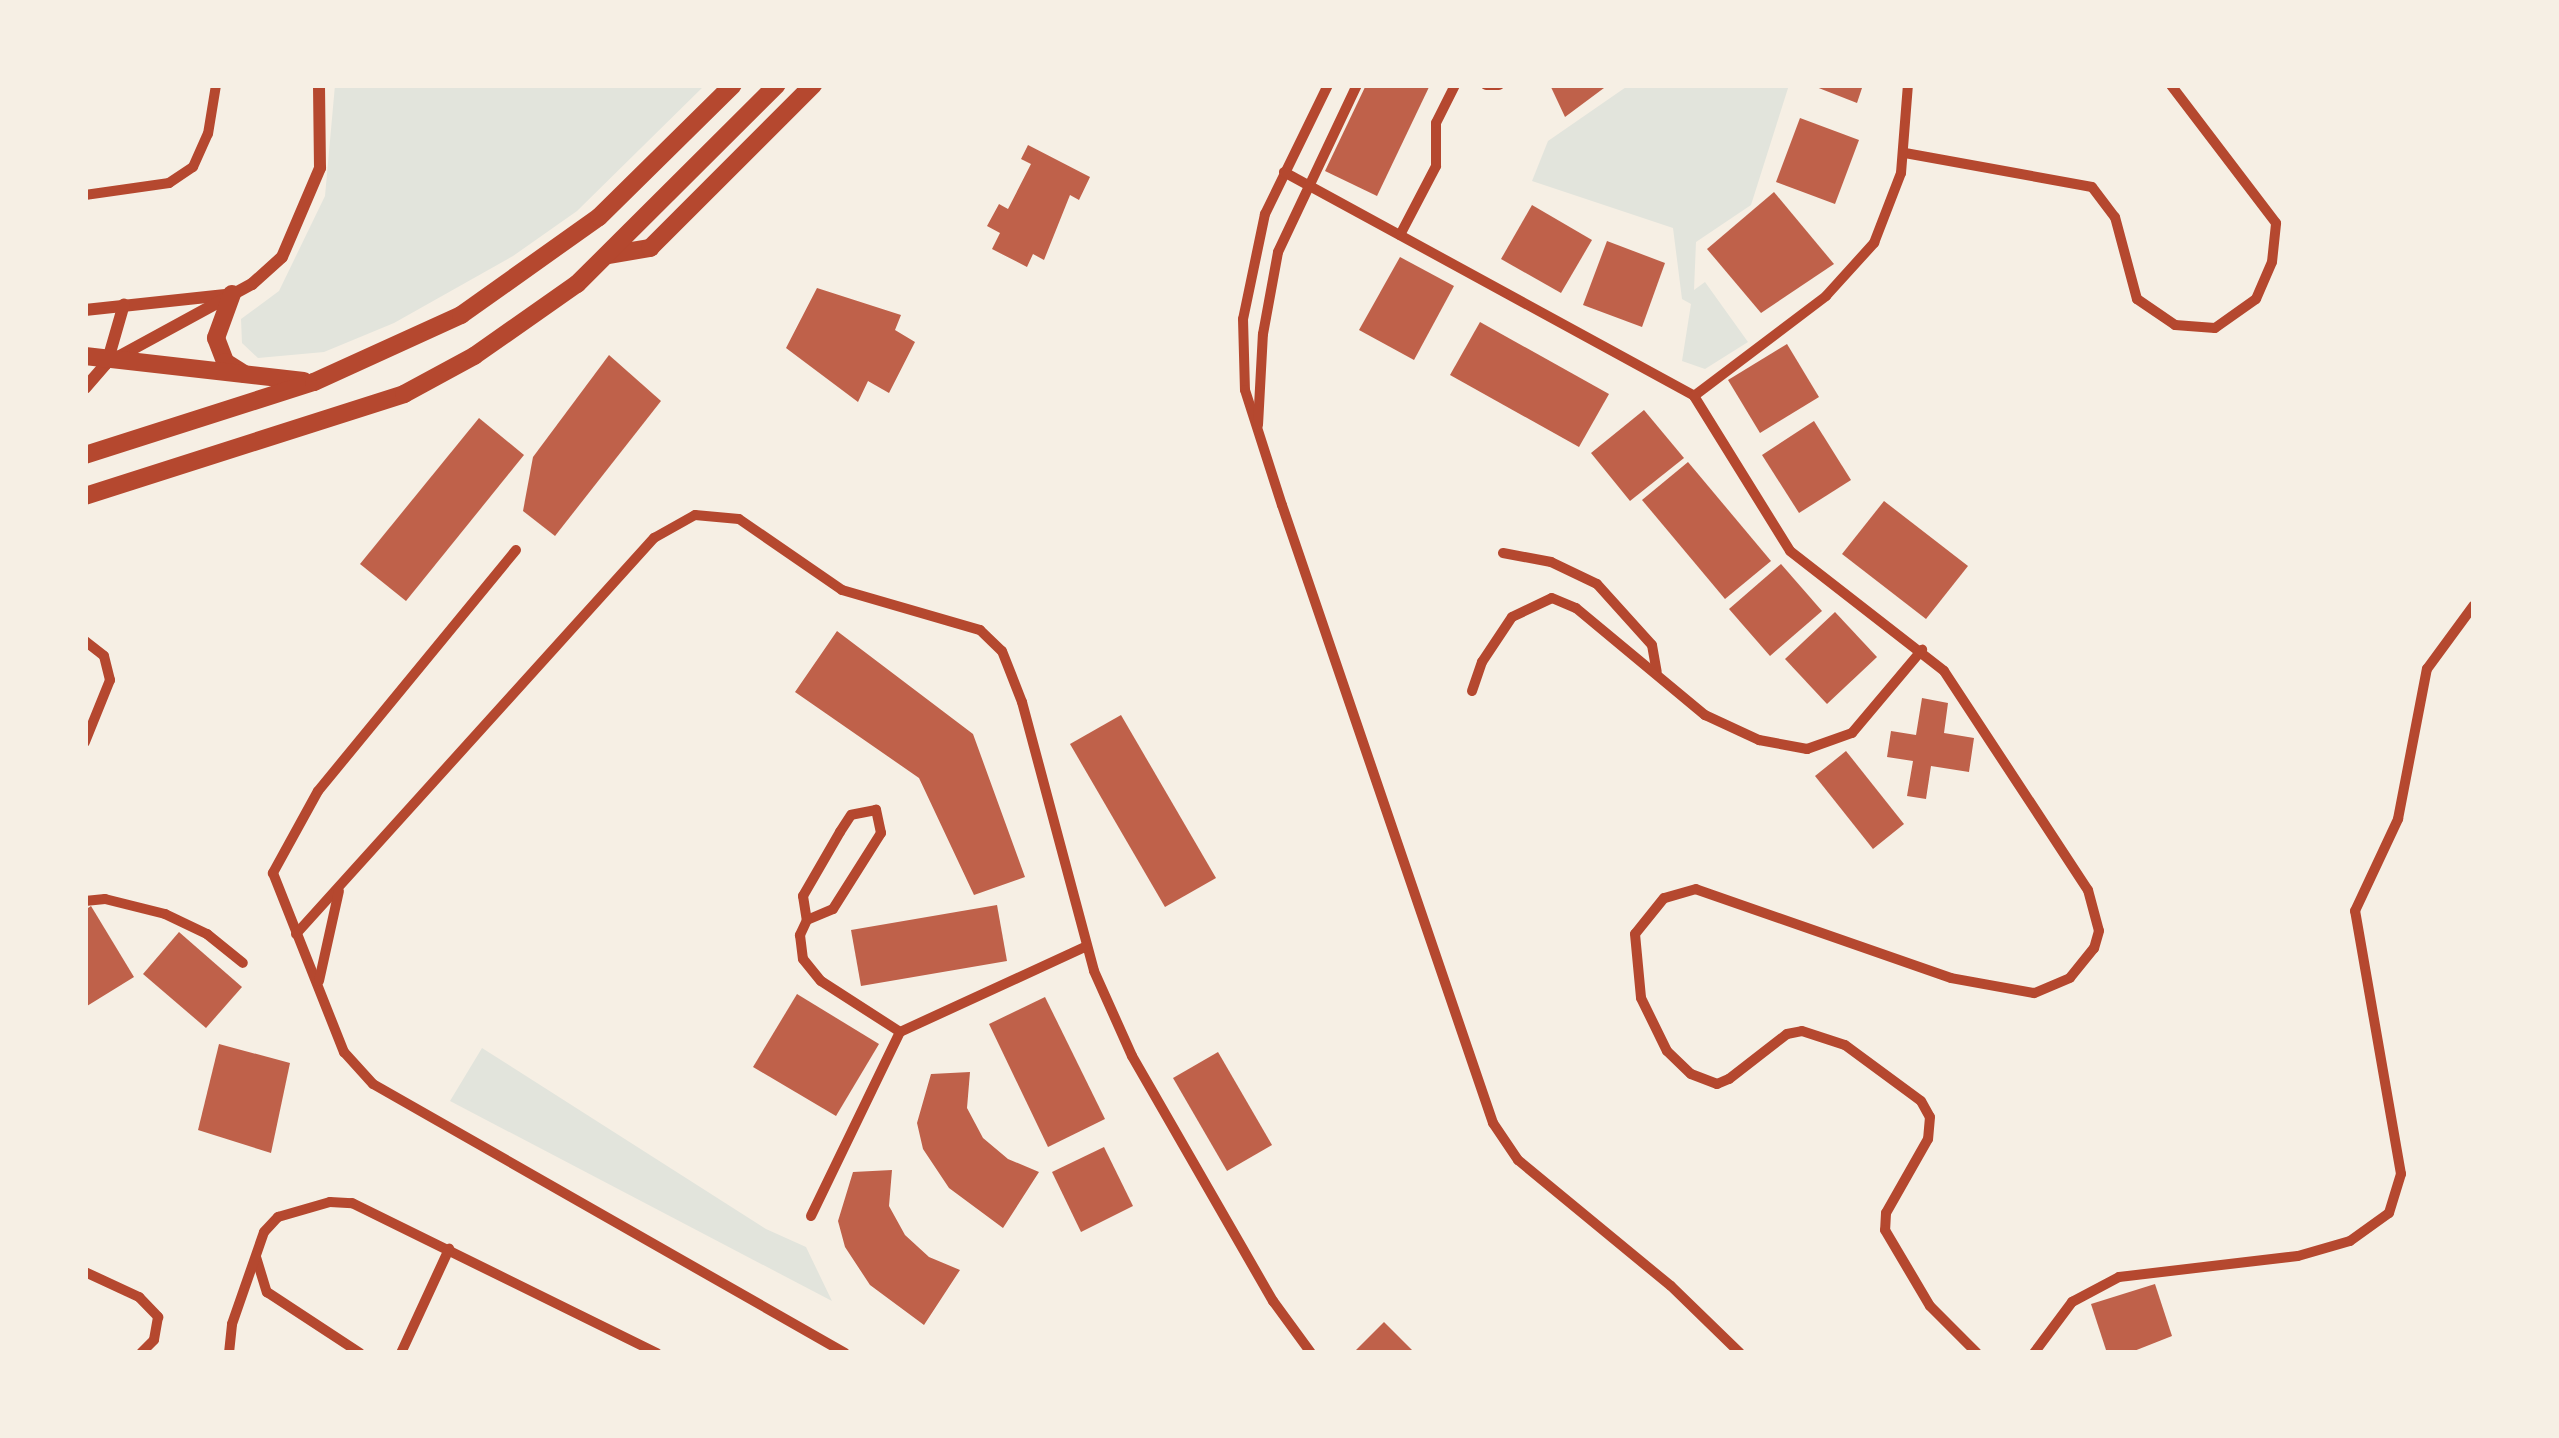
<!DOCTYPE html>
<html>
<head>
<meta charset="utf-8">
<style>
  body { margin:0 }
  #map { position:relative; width:2559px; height:1438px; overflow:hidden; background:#f6efe4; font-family:Montserrat,sans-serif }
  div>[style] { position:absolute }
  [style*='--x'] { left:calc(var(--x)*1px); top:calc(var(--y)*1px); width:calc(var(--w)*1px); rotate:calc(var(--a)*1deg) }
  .green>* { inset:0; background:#e2e4dc }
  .building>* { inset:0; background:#bf614a }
  .minor>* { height:10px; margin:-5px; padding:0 5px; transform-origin:5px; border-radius:5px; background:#b5482f }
  .tertiary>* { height:12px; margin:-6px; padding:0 6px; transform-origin:6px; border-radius:6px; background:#b5482f }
  .motorway>* { height:18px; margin:-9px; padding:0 9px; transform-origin:9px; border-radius:9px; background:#b5482f }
  span { translate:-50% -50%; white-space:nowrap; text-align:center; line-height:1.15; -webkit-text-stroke:10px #f6efe4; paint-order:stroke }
  .frame { position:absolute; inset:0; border:88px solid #f6efe4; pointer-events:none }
</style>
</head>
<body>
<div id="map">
  <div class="green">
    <div style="clip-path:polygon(335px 85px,705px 85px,577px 211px,513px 256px,394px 323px,324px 352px,258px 358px,242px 343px,241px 319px,279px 291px,325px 196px)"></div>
    <div style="clip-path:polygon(1629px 85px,1789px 85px,1751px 205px,1696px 242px,1694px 290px,1705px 282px,1748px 342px,1705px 369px,1682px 361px,1691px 304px,1682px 299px,1673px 228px,1532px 181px,1548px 141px)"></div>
    <div style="clip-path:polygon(482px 1048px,766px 1229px,806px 1247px,832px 1301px,450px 1101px)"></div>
  </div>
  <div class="building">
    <div style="clip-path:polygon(1366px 85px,1430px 85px,1377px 196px,1325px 171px)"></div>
    <div style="clip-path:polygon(1550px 85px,1608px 85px,1565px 117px)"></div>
    <div style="clip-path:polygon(1811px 85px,1863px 85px,1857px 103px)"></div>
    <div style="clip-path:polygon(1800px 118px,1859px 140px,1835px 204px,1776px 182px)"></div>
    <div style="clip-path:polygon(1028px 145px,1090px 177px,1079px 200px,1070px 195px,1044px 260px,1033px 254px,1027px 267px,992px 249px,1000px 233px,987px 226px,999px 204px,1008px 209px,1031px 164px,1021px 159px)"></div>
    <div style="clip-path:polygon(1774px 192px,1834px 264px,1761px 313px,1707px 249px)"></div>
    <div style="clip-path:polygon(1532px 205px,1592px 240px,1561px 293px,1501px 259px)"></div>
    <div style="clip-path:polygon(1607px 241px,1665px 263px,1642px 327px,1583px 305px)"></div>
    <div style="clip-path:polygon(1400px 257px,1454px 286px,1414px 360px,1359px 330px)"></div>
    <div style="clip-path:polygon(817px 288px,901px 315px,895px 330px,915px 342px,889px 393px,868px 381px,858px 402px,786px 348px)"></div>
    <div style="clip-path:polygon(1480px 322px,1609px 394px,1579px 447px,1450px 375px)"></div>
    <div style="clip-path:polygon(1787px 344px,1819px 397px,1760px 433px,1728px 380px)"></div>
    <div style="clip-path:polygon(609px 355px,661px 401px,555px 536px,523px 511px,533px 457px)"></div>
    <div style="clip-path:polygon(1644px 410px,1684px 458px,1630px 501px,1591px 453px)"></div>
    <div style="clip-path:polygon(479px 418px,524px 455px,406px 601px,360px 564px)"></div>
    <div style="clip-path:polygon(1814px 421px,1851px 480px,1799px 513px,1762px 455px)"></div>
    <div style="clip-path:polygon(1688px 462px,1771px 561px,1725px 599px,1642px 500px)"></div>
    <div style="clip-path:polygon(1884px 501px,1968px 566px,1926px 619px,1842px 554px)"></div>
    <div style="clip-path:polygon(1781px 564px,1822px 611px,1770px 656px,1729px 609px)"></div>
    <div style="clip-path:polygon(1835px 612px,1877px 657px,1827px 704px,1785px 659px)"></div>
    <div style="clip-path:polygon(837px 631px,973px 734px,1025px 877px,974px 895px,919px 778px,795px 692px)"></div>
    <div style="clip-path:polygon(1922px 698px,1948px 703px,1944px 733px,1974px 738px,1969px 772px,1931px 766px,1926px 799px,1907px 796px,1913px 761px,1887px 757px,1891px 731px,1916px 735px)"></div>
    <div style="clip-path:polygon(1121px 715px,1216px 878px,1165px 907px,1070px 744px)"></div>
    <div style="clip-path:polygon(1846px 751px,1904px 824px,1873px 849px,1815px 776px)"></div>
    <div style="clip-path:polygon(997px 905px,1007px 961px,861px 986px,851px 930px)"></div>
    <div style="clip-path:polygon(91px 906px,134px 977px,87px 1006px,85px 910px)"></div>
    <div style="clip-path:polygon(179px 932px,242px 987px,206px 1028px,143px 974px)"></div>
    <div style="clip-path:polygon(797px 994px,879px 1044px,836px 1116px,753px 1067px)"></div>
    <div style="clip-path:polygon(1045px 997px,1105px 1119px,1048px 1147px,989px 1024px)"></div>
    <div style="clip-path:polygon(219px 1044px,290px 1063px,271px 1153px,198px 1130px)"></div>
    <div style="clip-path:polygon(1218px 1052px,1272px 1145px,1227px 1171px,1173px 1078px)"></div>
    <div style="clip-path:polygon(970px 1072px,967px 1108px,983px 1138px,1008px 1159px,1039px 1172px,1003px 1228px,949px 1188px,923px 1149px,917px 1123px,931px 1074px)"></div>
    <div style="clip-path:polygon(1104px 1147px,1133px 1206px,1081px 1232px,1052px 1172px)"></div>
    <div style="clip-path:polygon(892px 1170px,889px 1206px,905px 1235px,929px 1257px,960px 1270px,924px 1325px,870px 1285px,845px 1247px,838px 1221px,853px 1172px)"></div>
    <div style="clip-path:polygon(2155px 1284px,2172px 1336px,2129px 1353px,2107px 1353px,2091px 1304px)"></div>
    <div style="clip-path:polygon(1384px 1322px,1415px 1353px,1353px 1353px)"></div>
  </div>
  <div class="minor">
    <div style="--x:1328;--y:85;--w:144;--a:116"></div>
    <div style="--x:1265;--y:214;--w:107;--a:101.8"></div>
    <div style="--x:1243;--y:319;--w:71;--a:88.4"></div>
    <div style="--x:1245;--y:390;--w:121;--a:72.2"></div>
    <div style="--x:1282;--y:505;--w:653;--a:71.15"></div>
    <div style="--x:1493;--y:1123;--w:45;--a:56"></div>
    <div style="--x:1518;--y:1160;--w:198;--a:39.5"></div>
    <div style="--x:1671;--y:1286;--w:96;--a:44.2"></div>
    <div style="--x:1486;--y:85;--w:13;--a:0"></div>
    <div style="--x:1905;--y:153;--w:190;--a:10.3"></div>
    <div style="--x:2092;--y:187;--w:38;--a:53"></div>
    <div style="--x:2115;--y:217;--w:85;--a:75"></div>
    <div style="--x:2137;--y:299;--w:46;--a:34.4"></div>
    <div style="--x:2175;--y:325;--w:40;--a:4.3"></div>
    <div style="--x:2215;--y:328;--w:50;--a:-35.3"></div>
    <div style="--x:2256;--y:299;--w:40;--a:-66.6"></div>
    <div style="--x:2272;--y:262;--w:39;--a:-84"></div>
    <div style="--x:2276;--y:223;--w:173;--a:-127.3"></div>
    <div style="--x:1284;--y:172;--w:467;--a:28.6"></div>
    <div style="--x:1694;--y:396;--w:182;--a:58.2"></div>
    <div style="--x:1790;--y:551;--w:195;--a:37.9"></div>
    <div style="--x:1944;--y:671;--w:262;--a:56.7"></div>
    <div style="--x:2088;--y:890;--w:42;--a:75"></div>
    <div style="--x:2099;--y:931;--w:18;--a:106"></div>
    <div style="--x:2094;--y:948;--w:38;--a:129"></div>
    <div style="--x:2070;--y:978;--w:39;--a:157"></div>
    <div style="--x:2034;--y:993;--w:84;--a:-169.8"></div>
    <div style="--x:1951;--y:978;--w:270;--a:-160.8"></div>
    <div style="--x:1696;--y:889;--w:33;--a:164"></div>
    <div style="--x:1664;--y:898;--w:46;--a:128.9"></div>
    <div style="--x:1635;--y:934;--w:64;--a:84.6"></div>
    <div style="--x:1641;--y:998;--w:59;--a:63.9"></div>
    <div style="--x:1667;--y:1051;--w:33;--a:44"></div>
    <div style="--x:1691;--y:1074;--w:28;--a:21"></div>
    <div style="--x:1717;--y:1084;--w:13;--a:-23"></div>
    <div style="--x:1729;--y:1079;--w:73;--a:-37.8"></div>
    <div style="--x:1787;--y:1034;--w:15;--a:-11"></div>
    <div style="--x:1802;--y:1031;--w:45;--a:18"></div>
    <div style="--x:1845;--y:1045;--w:94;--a:36.4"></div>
    <div style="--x:1921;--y:1101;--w:18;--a:61"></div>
    <div style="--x:1930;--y:1117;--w:22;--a:95"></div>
    <div style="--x:1928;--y:1139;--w:85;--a:119.6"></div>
    <div style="--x:1886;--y:1213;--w:17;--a:93"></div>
    <div style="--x:1885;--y:1230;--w:88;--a:59.4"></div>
    <div style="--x:1930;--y:1306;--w:66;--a:45"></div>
    <div style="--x:85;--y:195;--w:85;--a:-8.1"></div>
    <div style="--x:169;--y:183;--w:29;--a:-34"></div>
    <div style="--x:193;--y:167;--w:36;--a:-66"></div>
    <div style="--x:208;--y:134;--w:50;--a:-80.7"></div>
    <div style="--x:1400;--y:235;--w:78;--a:-62.4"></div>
    <div style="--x:1436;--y:166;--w:43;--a:-90"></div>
    <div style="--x:1436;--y:123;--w:42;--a:-63.4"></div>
    <div style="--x:1694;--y:396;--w:166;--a:-37.1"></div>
    <div style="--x:1826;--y:296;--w:72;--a:-47.8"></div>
    <div style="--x:1874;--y:243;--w:75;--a:-68.9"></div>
    <div style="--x:1901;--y:173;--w:88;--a:-85.5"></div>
    <div style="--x:1258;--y:425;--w:91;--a:-86.9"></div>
    <div style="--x:1263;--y:334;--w:83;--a:-79.6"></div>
    <div style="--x:1278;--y:252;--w:185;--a:-64.7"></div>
    <div style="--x:516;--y:550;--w:312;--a:129.4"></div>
    <div style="--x:318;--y:791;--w:94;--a:118.8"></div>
    <div style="--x:273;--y:873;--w:193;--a:68.4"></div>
    <div style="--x:344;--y:1052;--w:43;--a:47.8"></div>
    <div style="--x:373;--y:1084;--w:543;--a:29.68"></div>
    <div style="--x:1503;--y:553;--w:49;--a:10.6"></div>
    <div style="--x:1551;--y:562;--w:51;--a:25.6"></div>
    <div style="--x:1597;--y:584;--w:82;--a:48"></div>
    <div style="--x:1652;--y:645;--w:27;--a:80"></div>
    <div style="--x:85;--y:641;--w:24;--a:38"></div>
    <div style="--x:104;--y:656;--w:25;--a:76"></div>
    <div style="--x:110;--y:680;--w:67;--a:112"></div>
    <div style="--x:1472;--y:691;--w:31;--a:-71"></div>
    <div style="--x:1482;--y:662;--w:54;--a:-56.3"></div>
    <div style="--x:1512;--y:617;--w:44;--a:-25.4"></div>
    <div style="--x:1552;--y:598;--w:26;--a:23"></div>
    <div style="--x:1576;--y:608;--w:168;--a:39.7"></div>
    <div style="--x:1705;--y:715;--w:60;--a:24.8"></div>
    <div style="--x:1759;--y:740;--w:49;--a:10.6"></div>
    <div style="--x:1807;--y:749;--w:48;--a:-19.6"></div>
    <div style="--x:1852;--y:733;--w:109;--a:-49.9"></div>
    <div style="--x:85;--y:901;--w:20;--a:-6"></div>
    <div style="--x:105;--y:899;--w:62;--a:14"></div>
    <div style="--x:165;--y:914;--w:47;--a:25.5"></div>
    <div style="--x:207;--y:934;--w:46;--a:38.9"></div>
    <div style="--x:807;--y:920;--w:28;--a:-23"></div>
    <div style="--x:833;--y:909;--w:90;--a:-57.7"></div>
    <div style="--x:881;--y:833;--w:24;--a:-102"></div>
    <div style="--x:876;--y:810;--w:25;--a:169"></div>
    <div style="--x:851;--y:815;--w:20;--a:123"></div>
    <div style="--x:840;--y:832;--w:74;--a:120"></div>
    <div style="--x:803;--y:896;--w:24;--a:81"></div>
    <div style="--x:807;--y:920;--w:17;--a:115"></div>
    <div style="--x:800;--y:935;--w:24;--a:83"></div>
    <div style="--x:803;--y:959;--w:28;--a:51"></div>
    <div style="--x:821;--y:981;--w:94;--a:32.8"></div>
    <div style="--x:296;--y:934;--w:534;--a:-47.89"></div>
    <div style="--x:654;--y:538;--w:47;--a:-29.3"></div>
    <div style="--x:695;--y:515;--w:44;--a:5.2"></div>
    <div style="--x:739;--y:519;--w:125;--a:34.6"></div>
    <div style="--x:842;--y:590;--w:144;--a:16.2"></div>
    <div style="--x:980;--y:630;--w:30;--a:44"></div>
    <div style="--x:1002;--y:651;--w:55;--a:68.6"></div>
    <div style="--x:1022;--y:702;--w:278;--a:75"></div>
    <div style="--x:1094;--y:971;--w:93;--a:65.9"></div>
    <div style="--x:1132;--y:1056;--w:283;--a:60.1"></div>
    <div style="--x:1273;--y:1301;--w:64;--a:53.8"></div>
    <div style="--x:319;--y:981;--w:92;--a:-77.5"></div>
    <div style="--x:900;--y:1032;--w:204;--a:-24.7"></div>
    <div style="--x:811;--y:1216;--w:204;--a:-64.2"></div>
    <div style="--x:256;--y:1257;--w:37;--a:73"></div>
    <div style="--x:267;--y:1292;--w:111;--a:33.3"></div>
    <div style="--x:85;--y:1272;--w:60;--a:24.8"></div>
    <div style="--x:139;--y:1297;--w:28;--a:46"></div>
    <div style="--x:158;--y:1317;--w:23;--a:100"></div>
    <div style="--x:154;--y:1340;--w:18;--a:135"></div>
    <div style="--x:229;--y:1353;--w:29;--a:-84"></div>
    <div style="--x:232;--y:1324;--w:97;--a:-70.8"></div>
    <div style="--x:264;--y:1232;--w:21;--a:-47"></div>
    <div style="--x:278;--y:1217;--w:54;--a:-16.1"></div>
    <div style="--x:330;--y:1202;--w:22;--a:3"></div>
    <div style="--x:352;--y:1203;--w:340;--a:26.2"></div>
    <div style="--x:401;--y:1353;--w:115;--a:-65.2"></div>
    <div style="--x:2034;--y:1353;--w:64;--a:-53.3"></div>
    <div style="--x:2072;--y:1302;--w:53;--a:-28"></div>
    <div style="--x:2119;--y:1277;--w:180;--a:-6.7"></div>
    <div style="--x:2298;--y:1256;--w:54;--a:-16.1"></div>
    <div style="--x:2350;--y:1241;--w:48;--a:-35.7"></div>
    <div style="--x:2389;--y:1213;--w:41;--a:-72.9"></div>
    <div style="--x:2401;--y:1174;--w:267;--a:-99.9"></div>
    <div style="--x:2355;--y:911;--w:102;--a:-64.9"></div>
    <div style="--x:2398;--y:819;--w:153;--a:-79.1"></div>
    <div style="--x:2427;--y:669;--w:79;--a:-53.7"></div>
  </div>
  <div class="tertiary">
    <div style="--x:85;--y:310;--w:141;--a:-6.1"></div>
    <div style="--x:107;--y:363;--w:61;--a:-73.9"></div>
    <div style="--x:85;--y:388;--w:33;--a:-49"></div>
    <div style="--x:107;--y:363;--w:165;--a:-28.6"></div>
    <div style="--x:252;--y:284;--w:40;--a:-42"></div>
    <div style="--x:282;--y:257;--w:97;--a:-66.9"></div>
    <div style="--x:320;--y:168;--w:83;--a:-90.7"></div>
  </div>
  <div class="motorway">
    <div style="--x:608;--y:255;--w:43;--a:-9.5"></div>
    <div style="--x:650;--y:248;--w:231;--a:-45"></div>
    <div style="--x:232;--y:294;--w:47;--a:110"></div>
    <div style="--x:216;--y:338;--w:26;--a:69"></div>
    <div style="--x:225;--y:362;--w:22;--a:32"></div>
    <div style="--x:85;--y:356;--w:220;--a:6.5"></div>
    <div style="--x:85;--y:455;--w:240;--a:-17.7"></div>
    <div style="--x:314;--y:382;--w:162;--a:-24.5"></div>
    <div style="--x:461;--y:315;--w:169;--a:-35.4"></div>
    <div style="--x:599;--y:217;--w:188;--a:-44.6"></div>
    <div style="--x:85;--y:496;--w:335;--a:-17.7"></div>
    <div style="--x:404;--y:394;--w:80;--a:-28.5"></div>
    <div style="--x:474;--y:356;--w:126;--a:-35"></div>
    <div style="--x:577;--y:284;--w:282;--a:-44.9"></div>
  </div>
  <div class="frame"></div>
</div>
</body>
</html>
